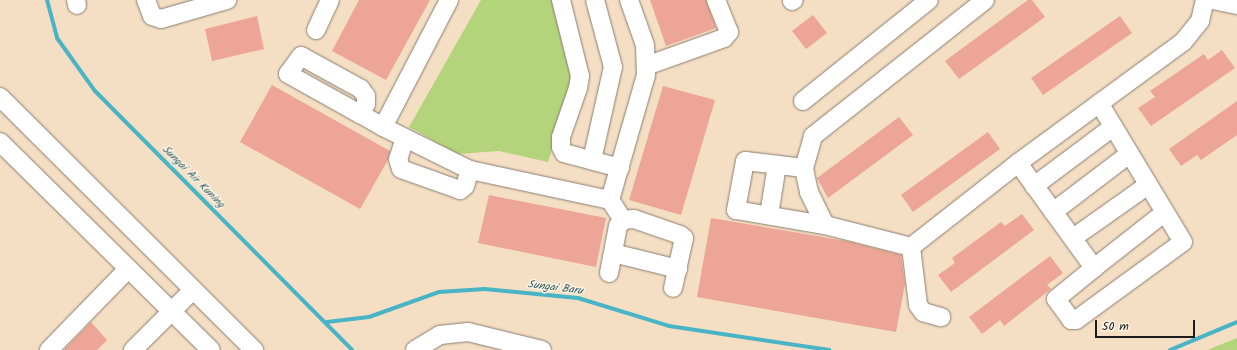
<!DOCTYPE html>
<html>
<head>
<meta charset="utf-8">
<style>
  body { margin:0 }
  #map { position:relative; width:1237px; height:350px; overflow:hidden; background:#f5dfc4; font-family:Kalam,sans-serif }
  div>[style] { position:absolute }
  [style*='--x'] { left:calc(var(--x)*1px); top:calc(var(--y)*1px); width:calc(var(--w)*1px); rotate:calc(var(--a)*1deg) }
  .green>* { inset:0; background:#b4d47b }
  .stream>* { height:4px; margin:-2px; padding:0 2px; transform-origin:2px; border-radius:2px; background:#48b4c5 }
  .building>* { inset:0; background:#eca596 }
  .roads { filter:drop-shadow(0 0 1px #887e70) drop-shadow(0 0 1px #887e70) }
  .minor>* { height:18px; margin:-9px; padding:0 9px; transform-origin:9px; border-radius:9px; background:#fff }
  span { translate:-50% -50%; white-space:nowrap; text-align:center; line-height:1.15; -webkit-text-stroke:3px #fcf5e5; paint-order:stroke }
  .water-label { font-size:11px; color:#2e5960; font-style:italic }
  .scale { position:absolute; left:1095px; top:320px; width:100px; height:18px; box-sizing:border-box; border:2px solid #1c1c1c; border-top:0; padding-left:5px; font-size:12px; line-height:14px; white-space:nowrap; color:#1c1c1c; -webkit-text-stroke:3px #fcf5e5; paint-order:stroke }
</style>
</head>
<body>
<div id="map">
  <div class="green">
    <div style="clip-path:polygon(481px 0,552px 0,576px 71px,548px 162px,499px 151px,458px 154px,409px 127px)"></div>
    <div style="clip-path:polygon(1237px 338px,1237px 350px,1207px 350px)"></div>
  </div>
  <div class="stream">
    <div style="--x:47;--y:0;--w:39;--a:75"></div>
    <div style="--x:57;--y:38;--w:65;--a:54.4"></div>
    <div style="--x:95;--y:91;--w:365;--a:45.2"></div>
    <div style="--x:327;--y:322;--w:42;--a:-6.8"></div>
    <div style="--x:369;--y:317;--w:74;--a:-19.7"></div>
    <div style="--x:439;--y:292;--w:46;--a:-3.7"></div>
    <div style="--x:485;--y:289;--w:93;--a:5.5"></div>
    <div style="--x:578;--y:298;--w:95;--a:17.1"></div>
    <div style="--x:669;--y:326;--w:162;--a:8.5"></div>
    <div style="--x:1170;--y:350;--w:73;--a:-22.7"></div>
  </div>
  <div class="building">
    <div style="clip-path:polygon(359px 0,430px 0,386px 80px,332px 51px)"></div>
    <div style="clip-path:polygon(650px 0,706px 0,716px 28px,666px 46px)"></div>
    <div style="clip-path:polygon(1028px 0,1032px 0,1045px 17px,959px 79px,945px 61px)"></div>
    <div style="clip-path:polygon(813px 15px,827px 33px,806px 49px,792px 31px)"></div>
    <div style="clip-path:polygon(257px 16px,264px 49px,212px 61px,205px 29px)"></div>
    <div style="clip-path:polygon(1120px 16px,1132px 33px,1043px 95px,1031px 78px)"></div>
    <div style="clip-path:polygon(1222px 50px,1235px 68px,1151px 126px,1138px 108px,1155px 97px,1150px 91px,1204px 54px,1208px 60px)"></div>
    <div style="clip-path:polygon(272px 85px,390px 151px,388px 160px,360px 209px,240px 142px)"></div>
    <div style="clip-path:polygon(663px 86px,715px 100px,681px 215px,629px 200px)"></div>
    <div style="clip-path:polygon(1237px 101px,1237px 135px,1201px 160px,1197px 155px,1181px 166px,1169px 149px)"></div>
    <div style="clip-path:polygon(899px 117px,913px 135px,828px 198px,817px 178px)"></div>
    <div style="clip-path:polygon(988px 132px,1000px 149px,913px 212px,901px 195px)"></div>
    <div style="clip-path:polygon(489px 195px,606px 218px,596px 267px,478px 243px)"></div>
    <div style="clip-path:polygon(1022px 214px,1034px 230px,951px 292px,938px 275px,955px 263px,952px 258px,1001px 222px,1005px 226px)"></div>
    <div style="clip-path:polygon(711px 218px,846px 241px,901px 255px,905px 284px,896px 332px,697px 297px)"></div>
    <div style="clip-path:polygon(1050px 256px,1063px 273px,1047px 285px,1051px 289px,1004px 326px,1000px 320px,982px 334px,969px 317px)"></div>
    <div style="clip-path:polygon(91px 322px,107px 340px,97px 350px,64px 350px)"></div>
  </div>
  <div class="roads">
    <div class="minor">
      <div style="--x:76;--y:0;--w:5;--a:79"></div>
      <div style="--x:146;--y:0;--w:17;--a:69"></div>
      <div style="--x:152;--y:16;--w:9;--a:18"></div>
      <div style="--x:161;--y:19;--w:69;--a:-16.1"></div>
      <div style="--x:561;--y:0;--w:78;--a:76"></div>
      <div style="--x:580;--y:76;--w:12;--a:99"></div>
      <div style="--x:578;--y:88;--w:52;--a:109.1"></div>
      <div style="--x:561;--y:137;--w:10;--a:90"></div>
      <div style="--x:561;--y:147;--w:7;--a:63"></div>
      <div style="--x:564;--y:153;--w:58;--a:15"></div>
      <div style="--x:1213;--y:0;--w:25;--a:12"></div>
      <div style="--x:792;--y:1;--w:2;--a:-27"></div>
      <div style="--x:316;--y:30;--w:33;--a:-65"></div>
      <div style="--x:646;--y:66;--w:83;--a:-19.7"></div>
      <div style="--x:724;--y:38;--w:8;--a:-50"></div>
      <div style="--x:729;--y:32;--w:35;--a:-112"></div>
      <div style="--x:0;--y:97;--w:359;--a:44.9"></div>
      <div style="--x:803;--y:101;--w:161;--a:-38.7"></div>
      <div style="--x:360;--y:114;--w:12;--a:-59"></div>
      <div style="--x:366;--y:104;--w:8;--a:-90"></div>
      <div style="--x:366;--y:96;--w:9;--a:-126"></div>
      <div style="--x:361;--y:89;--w:68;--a:-151.2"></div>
      <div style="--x:301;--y:56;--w:22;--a:126"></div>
      <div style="--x:288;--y:74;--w:82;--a:29.1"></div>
      <div style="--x:360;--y:114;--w:26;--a:29"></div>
      <div style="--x:383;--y:127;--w:97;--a:26.3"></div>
      <div style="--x:470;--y:170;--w:143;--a:12.1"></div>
      <div style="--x:610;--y:200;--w:24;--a:57"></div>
      <div style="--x:383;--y:127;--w:143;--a:-62.5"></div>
      <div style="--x:405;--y:138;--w:22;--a:108"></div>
      <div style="--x:398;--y:159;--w:10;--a:73"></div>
      <div style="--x:401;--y:169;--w:63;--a:19.6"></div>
      <div style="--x:460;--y:190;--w:6;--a:-39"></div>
      <div style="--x:465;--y:186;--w:17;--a:-73"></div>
      <div style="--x:0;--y:142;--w:296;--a:44.6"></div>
      <div style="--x:592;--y:160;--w:95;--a:-77.3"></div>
      <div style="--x:613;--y:67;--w:69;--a:-105"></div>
      <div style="--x:1018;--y:163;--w:130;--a:54.1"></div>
      <div style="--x:1094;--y:268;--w:49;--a:140.8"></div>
      <div style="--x:1056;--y:299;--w:26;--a:54"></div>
      <div style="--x:1071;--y:320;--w:5;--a:0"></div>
      <div style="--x:1076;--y:320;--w:132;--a:-36.1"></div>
      <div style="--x:1183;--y:242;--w:162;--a:-121.1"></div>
      <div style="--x:804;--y:168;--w:59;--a:-173.2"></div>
      <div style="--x:745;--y:161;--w:50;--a:100.4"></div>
      <div style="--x:736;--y:210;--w:90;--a:9.6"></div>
      <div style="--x:825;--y:225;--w:89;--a:14.3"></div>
      <div style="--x:1034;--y:186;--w:99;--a:-36.8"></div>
      <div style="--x:610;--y:200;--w:130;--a:-73.9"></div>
      <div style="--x:646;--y:75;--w:30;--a:-92"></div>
      <div style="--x:645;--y:45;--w:48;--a:-109.6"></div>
      <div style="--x:1053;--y:212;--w:96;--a:-37.3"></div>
      <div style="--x:769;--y:215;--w:51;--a:-80.9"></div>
      <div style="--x:825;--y:225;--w:37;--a:-116"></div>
      <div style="--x:809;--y:192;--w:25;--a:-102"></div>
      <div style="--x:804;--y:168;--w:33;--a:-74"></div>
      <div style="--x:813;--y:136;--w:219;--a:-38.3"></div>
      <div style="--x:1073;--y:238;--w:92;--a:-35.2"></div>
      <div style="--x:911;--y:247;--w:136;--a:-38.1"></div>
      <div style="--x:1018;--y:163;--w:205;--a:-36.3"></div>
      <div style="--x:1183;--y:42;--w:27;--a:-51"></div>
      <div style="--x:1200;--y:21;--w:22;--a:-77"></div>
      <div style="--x:911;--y:247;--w:58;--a:83.1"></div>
      <div style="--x:918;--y:305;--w:9;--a:54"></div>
      <div style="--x:923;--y:312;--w:19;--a:16"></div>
      <div style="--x:613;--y:253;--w:67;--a:13.8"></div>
      <div style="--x:1094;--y:268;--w:89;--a:-38.2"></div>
      <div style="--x:609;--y:273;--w:48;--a:-79.2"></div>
      <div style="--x:618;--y:226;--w:8;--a:-50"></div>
      <div style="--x:623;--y:220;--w:11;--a:-5"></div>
      <div style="--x:634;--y:219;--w:49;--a:19.2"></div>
      <div style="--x:680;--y:235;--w:5;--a:37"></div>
      <div style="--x:684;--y:238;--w:51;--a:102.4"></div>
      <div style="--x:49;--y:350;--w:113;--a:-45.7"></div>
      <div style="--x:133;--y:350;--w:85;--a:-45"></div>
      <div style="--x:415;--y:350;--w:29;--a:-31"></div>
      <div style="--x:440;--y:335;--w:28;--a:-6"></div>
      <div style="--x:468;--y:332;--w:76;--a:13.7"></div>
    </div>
  </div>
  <div class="water-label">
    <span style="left:193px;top:177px;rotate:45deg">Sungai Air Kuning</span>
    <span style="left:555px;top:288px;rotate:7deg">Sungai Baru</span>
  </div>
  <div class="scale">50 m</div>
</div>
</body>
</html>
